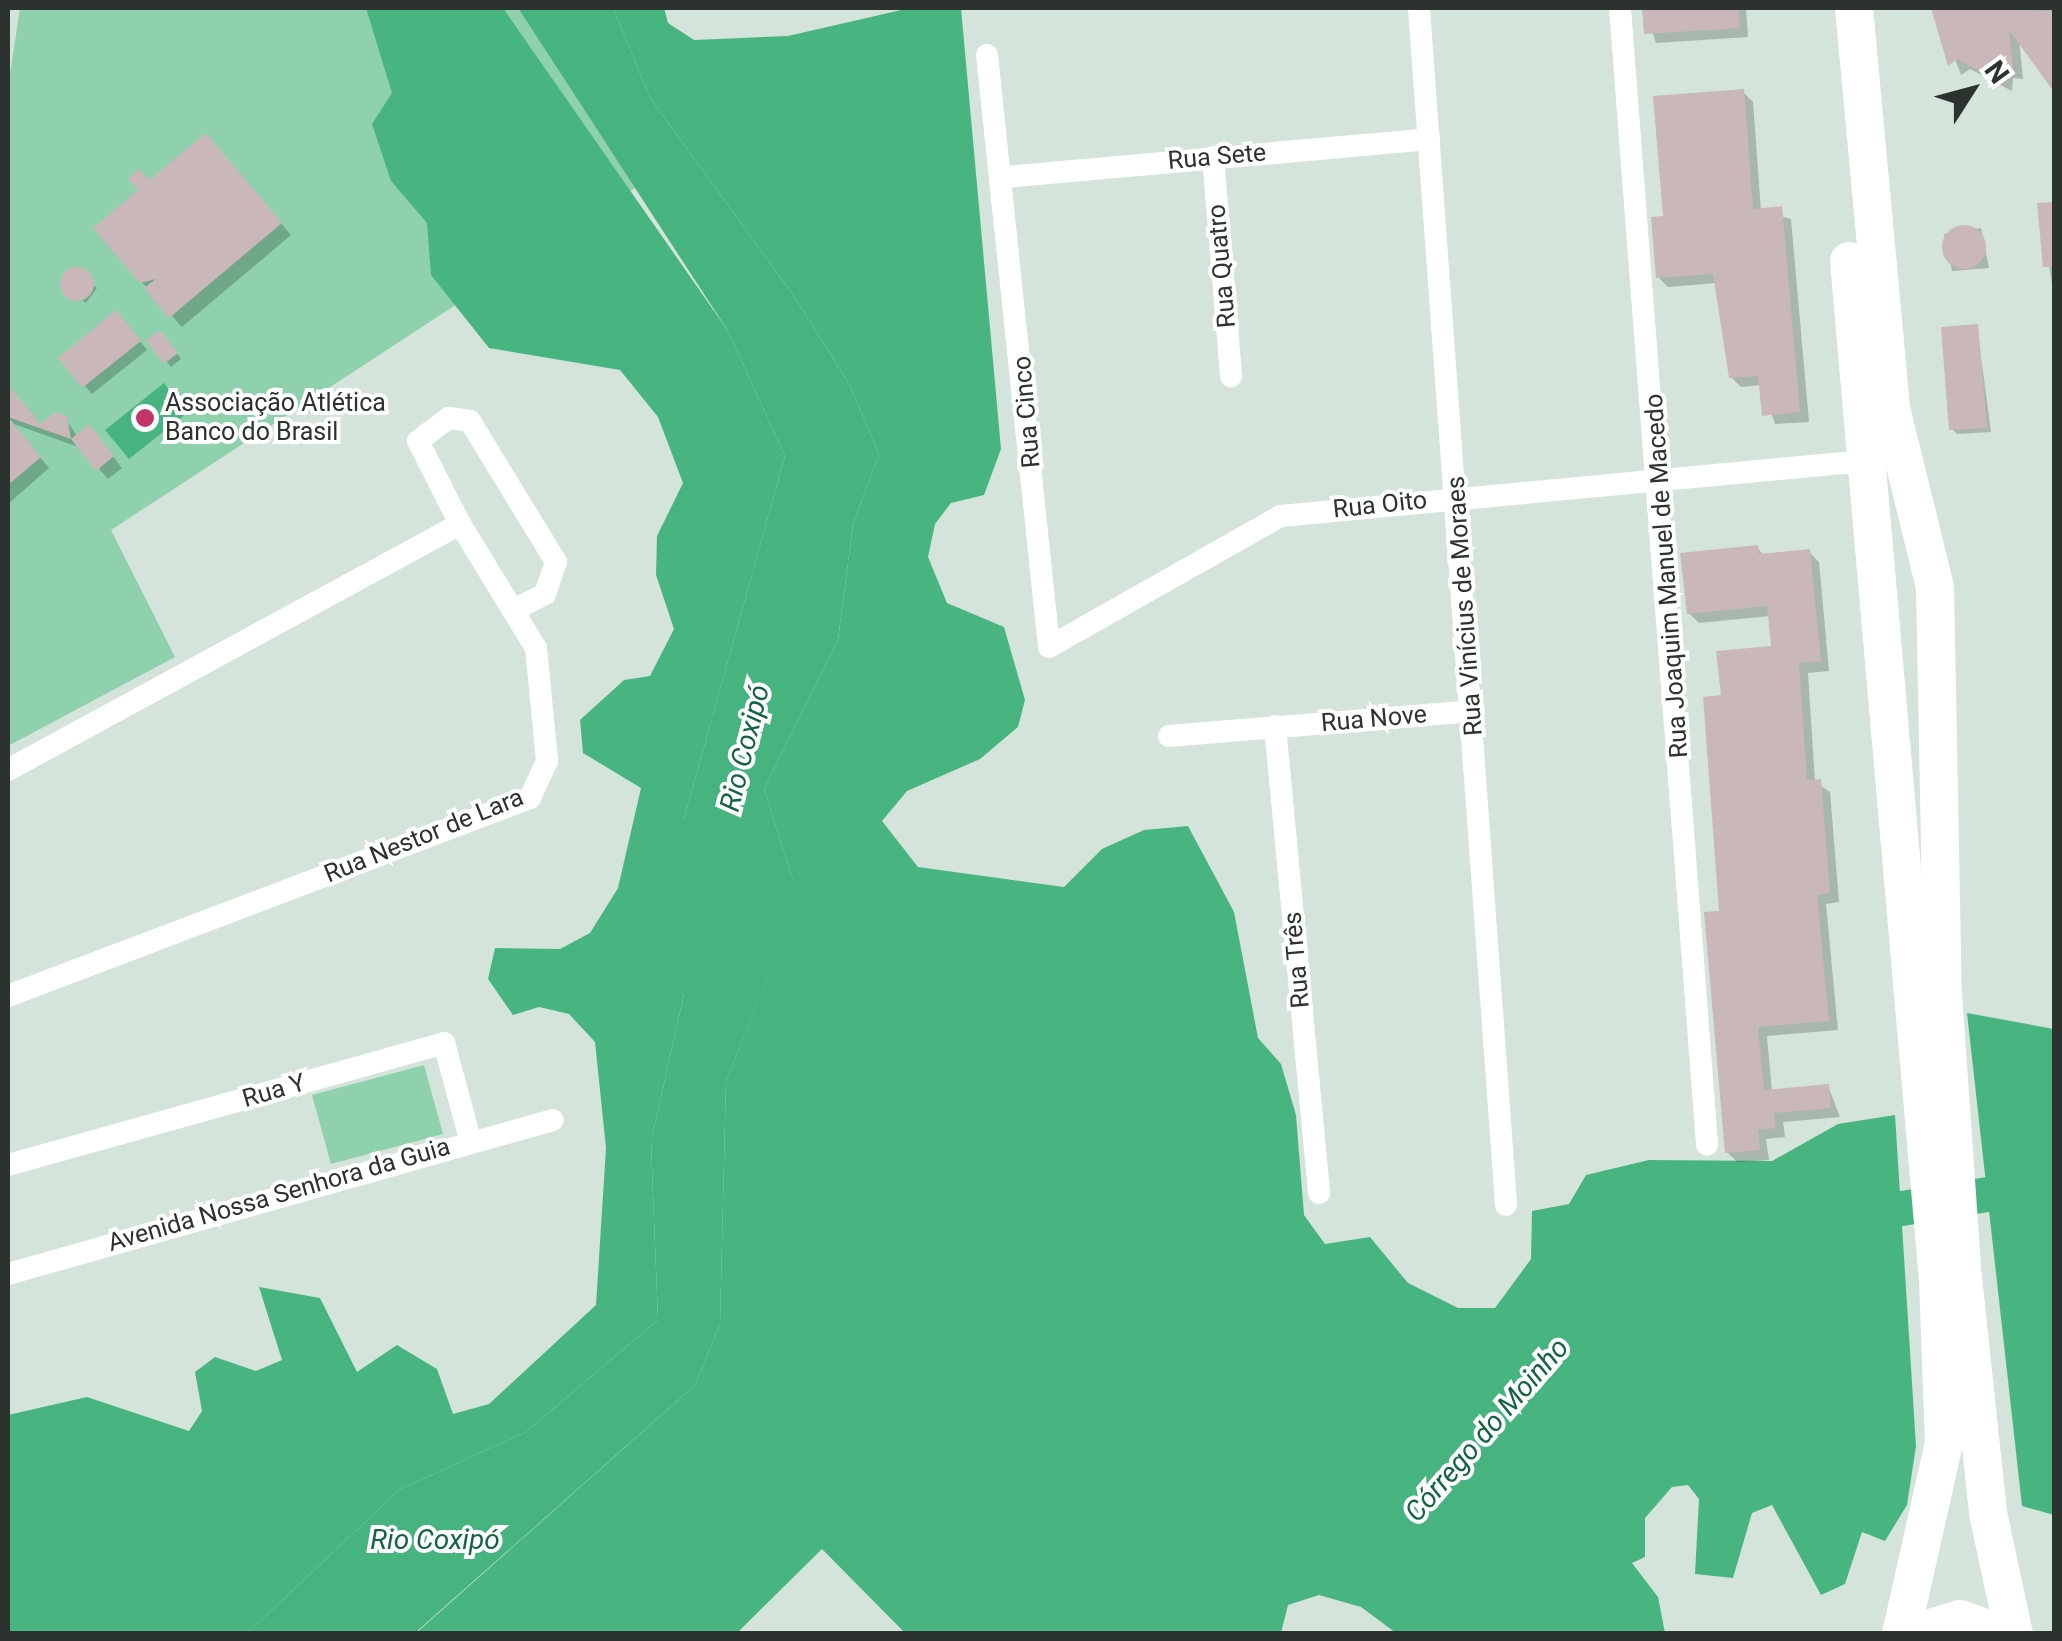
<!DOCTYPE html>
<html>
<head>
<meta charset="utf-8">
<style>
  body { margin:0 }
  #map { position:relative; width:2062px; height:1641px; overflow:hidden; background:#d4e4da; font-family:Roboto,sans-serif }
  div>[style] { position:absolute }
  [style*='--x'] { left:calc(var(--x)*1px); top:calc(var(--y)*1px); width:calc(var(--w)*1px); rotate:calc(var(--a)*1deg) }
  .green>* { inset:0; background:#8ed1ac }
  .forest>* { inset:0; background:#48b581 }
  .water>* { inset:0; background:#47b480 }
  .shadow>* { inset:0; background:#0003 }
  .river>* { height:35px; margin:-17.5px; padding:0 17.5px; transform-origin:17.5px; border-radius:17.5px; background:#47b480 }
  .building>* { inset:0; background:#c9b7ba }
  .round { border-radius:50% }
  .minor>* { height:22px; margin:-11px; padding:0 11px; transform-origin:11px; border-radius:11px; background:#fff }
  .primary>* { height:38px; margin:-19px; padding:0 19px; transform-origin:19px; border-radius:19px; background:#fff }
  .dots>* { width:28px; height:28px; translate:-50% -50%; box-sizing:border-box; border:5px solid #fff; border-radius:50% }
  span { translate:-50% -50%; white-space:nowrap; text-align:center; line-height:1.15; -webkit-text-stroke:8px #fff; paint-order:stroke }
  .street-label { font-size:25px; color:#2c322e }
  .poi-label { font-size:25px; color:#2c322e }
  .left { translate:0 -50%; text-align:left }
  .water-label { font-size:28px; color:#136441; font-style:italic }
  .frame { position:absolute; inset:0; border:10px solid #2c322e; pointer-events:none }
  .north { position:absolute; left:1922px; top:40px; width:100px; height:100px; -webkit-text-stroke:8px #fff; paint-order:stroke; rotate:54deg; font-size:28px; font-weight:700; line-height:40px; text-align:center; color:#2c322e }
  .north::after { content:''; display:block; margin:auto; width:35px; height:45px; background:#2c322e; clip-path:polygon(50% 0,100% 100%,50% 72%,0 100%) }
</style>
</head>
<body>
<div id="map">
  <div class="green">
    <div style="clip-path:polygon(20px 8px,518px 8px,635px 188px,111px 530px,175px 657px,8px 746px,8px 87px)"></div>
    <div style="clip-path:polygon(424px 1065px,443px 1134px,331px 1164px,312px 1095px)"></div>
  </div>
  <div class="forest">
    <div style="clip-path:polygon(366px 8px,503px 8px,728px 331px,785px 456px,684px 819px,684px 994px,651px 1142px,658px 1320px,526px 1432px,399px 1490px,248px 1633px,8px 1633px,8px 1415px,87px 1397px,189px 1431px,202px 1411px,195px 1372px,215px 1357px,256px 1371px,282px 1360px,259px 1287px,320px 1298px,357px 1372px,397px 1345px,437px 1369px,453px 1414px,489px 1404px,596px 1305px,606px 1148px,595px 1042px,569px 1014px,539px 1007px,513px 1015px,488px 979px,495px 948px,560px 949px,590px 933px,618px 888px,641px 788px,583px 753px,580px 720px,624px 680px,650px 676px,674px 629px,656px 575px,657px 536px,683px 483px,658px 417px,620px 370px,489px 348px,431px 275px,427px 223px,391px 181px,372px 124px,392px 93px)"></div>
    <div style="clip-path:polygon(613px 8px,664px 8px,668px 23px,694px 40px,788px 36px,910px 8px,961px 8px,1001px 449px,984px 495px,951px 503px,935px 524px,928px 557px,947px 603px,1004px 627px,1025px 700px,1018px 727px,980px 759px,907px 791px,882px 821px,918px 867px,1064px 887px,1102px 849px,1144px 830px,1188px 826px,1234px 912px,1258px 1038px,1281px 1064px,1296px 1115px,1304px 1215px,1325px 1244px,1370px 1237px,1408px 1283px,1458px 1308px,1495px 1308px,1531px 1259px,1532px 1211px,1569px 1204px,1586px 1175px,1649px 1160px,1772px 1161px,1838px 1124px,1895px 1115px,1916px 1446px,1907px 1505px,1885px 1541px,1862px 1532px,1845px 1584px,1821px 1595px,1772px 1505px,1752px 1513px,1733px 1578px,1695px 1574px,1699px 1499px,1688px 1485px,1672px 1487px,1645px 1518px,1645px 1557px,1632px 1563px,1658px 1597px,1665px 1633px,1396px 1633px,1361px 1607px,1319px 1595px,1288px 1605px,1281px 1633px,905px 1633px,822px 1549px,737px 1633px,415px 1634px,695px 1385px,720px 1324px,726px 1081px,784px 935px,793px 881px,764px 789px,838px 640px,853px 524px,879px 454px,849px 384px,793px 295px,650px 98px)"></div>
    <div style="clip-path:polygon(1967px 1013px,2054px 1029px,2054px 1515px,2022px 1506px)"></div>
  </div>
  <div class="water">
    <div style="clip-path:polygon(518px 8px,613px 8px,650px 98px,793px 295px,849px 384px,879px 454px,853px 524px,838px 640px,764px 789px,793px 881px,832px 924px,784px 936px,726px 1081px,720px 1324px,695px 1385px,415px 1633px,248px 1633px,399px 1490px,526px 1432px,658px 1320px,651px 1142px,684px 994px,684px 819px,785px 456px,728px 331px)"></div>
    <div style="clip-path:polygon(164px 383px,187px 413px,129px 459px,105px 430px)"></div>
  </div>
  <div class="shadow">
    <div style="clip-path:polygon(1644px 8px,1746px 8px,1748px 37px,1656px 43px)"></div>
    <div style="clip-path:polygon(1936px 8px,2054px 8px,2054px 85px,2019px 39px,2023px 79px,2013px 78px,2012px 91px,1970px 69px,1961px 75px)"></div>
    <div style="clip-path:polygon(1743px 92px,1753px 102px,1761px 211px,1791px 219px,1809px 422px,1775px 424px,1762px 385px,1741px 387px,1731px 377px,1717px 283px,1668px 287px,1658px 277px,1665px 218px)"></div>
    <div style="clip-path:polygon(217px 147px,291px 235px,182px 327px,142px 282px)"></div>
    <div style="clip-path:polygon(2054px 204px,2054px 297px,2040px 205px)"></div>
    <div style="clip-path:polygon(1981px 228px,1989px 268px,1952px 271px,1944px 234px)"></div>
    <div style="clip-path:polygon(74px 271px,97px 288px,86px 303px,64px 287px)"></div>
    <div style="clip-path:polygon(124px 321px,147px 350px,92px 394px,61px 358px)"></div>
    <div style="clip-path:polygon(1977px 327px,1991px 432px,1957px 434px,1952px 429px)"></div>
    <div style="clip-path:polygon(165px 338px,181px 359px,171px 367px,150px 341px)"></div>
    <div style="clip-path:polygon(8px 386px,42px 426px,65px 418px,77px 436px,99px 438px,122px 468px,108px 479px,81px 448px,11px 423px,49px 468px,8px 504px)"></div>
    <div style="clip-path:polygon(1757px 548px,1765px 556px,1809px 552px,1819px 562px,1829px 671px,1808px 673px,1815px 782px,1830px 792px,1839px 902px,1826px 904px,1838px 1030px,1767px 1036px,1772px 1092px,1828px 1086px,1840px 1117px,1783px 1122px,1785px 1137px,1766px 1139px,1769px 1160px,1737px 1162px,1727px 1152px,1724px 698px,1773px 648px,1770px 616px,1699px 623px,1689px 613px)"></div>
  </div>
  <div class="river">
    <div style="--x:788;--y:911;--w:73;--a:11"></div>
    <div style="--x:860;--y:925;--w:52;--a:45"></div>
    <div style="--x:897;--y:962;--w:180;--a:-2.5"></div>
    <div style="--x:1077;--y:954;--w:59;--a:27"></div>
    <div style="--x:1130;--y:981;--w:29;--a:52"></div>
    <div style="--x:1148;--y:1004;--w:45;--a:88.7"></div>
    <div style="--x:1149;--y:1049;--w:29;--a:119"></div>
    <div style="--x:1135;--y:1074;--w:77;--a:141.3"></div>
    <div style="--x:1075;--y:1122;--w:23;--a:100"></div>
    <div style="--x:1071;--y:1145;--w:194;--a:87.9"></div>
    <div style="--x:1078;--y:1339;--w:34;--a:69"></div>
    <div style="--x:1090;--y:1371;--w:25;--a:53"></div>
    <div style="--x:1105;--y:1391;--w:63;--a:28.6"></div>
    <div style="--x:1160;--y:1421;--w:159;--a:-58.1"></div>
    <div style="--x:1244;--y:1286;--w:43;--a:2.7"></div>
    <div style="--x:1287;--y:1288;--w:28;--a:41"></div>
    <div style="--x:1308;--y:1306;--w:28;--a:72"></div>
    <div style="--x:1317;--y:1333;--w:82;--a:85.1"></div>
    <div style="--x:1324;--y:1415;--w:88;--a:74.2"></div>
    <div style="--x:1348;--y:1500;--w:53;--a:45.8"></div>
    <div style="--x:1385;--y:1538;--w:37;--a:-34"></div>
    <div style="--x:1416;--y:1517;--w:230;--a:-50.6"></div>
    <div style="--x:1562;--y:1339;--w:110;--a:-31.9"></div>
    <div style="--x:1655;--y:1281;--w:171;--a:-20.1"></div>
    <div style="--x:1816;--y:1222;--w:241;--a:-9.3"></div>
  </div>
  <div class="building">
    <div style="clip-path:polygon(1642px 8px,1738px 8px,1740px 28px,1644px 34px)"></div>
    <div style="clip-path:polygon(1931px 8px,2054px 11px,2054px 92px,2009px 30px,2013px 70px,2003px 69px,2002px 83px,1957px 59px,1948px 66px)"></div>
    <div style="clip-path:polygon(1744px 89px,1753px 209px,1782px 206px,1800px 412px,1762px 416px,1758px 376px,1729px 378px,1713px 274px,1656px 278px,1651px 217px,1663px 216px,1653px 96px)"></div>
    <div style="clip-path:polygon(206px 133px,282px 223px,169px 318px,144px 288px,156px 279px,140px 283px,93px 228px,138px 190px,128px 179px,139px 169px,149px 180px)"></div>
    <div style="clip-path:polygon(2054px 202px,2054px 267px,2043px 267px,2037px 203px)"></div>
    <div class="round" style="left:1942px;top:225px;width:44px;height:44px"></div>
    <div class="round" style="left:60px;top:267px;width:34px;height:34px"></div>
    <div style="clip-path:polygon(116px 310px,141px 341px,82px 388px,58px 358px)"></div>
    <div style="clip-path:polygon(1978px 324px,1987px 428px,1949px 430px,1941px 327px)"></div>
    <div style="clip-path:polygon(160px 330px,178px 353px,164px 364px,146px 341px)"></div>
    <div style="clip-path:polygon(8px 385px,41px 424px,55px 412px,67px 416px,71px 439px,89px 424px,114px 456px,96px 471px,71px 439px,8px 417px)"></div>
    <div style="clip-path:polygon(8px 417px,41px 457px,8px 485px)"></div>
    <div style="clip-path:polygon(1758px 545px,1759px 554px,1810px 549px,1821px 661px,1799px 663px,1807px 780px,1821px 779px,1830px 893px,1817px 895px,1829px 1021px,1758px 1027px,1764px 1090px,1829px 1084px,1831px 1108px,1774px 1113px,1776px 1128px,1758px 1130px,1760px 1150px,1725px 1153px,1704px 912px,1719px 911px,1703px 697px,1721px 695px,1716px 651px,1771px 646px,1767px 606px,1687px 614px,1680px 553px)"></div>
  </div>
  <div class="minor">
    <div style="--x:1419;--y:8;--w:1200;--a:85.84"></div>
    <div style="--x:1620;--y:8;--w:1140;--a:85.62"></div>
    <div style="--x:987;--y:55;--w:595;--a:84.02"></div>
    <div style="--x:1049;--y:647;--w:266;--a:-29.5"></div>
    <div style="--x:1281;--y:516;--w:586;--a:-5.39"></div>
    <div style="--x:1213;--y:157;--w:220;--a:85.3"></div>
    <div style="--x:1005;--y:177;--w:426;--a:-5.1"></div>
    <div style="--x:460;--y:524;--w:93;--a:-116.8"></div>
    <div style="--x:418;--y:441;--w:39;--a:-37"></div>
    <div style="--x:449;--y:418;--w:21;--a:8"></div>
    <div style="--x:470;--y:421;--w:165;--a:58.6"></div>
    <div style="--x:556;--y:562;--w:34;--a:109"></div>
    <div style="--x:545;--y:594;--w:36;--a:153"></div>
    <div style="--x:1275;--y:726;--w:469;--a:84.6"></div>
    <div style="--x:1169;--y:736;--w:306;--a:-4.7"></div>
    <div style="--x:8;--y:770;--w:515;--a:-28.56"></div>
    <div style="--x:460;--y:524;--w:145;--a:58.5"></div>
    <div style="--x:536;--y:648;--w:114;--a:84.4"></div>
    <div style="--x:547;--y:761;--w:41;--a:114.7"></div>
    <div style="--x:530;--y:798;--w:558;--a:159.23"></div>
    <div style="--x:8;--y:1165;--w:453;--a:-15.6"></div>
    <div style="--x:444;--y:1043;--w:99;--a:74.8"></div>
    <div style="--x:8;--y:1274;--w:566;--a:-15.78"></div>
  </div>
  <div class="primary">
    <div style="--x:1854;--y:8;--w:402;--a:84.7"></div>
    <div style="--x:1891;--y:408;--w:184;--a:76.2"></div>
    <div style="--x:1935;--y:587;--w:407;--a:88.9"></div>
    <div style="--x:1943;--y:994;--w:285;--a:86"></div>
    <div style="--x:1963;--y:1278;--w:236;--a:83.9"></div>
    <div style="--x:1988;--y:1513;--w:124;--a:77.9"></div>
    <div style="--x:1849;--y:261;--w:1023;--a:85.01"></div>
    <div style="--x:1938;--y:1280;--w:163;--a:87.9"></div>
    <div style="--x:1944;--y:1443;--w:196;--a:102.7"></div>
    <div style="--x:1911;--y:1634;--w:51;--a:-17"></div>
    <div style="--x:1960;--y:1619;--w:45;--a:19.7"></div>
  </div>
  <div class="dots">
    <div style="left:145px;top:418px;background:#c33565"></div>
  </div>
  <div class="street-label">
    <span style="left:1217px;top:157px;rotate:-5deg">Rua Sete</span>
    <span style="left:1222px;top:266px;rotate:-95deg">Rua Quatro</span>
    <span style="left:1027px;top:412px;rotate:-95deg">Rua Cinco</span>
    <span style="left:1380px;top:505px;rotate:-6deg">Rua Oito</span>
    <span style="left:1667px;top:576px;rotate:-94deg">Rua Joaquim Manuel de Macedo</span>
    <span style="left:1465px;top:606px;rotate:-94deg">Rua Vinícius de Moraes</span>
    <span style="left:1374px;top:719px;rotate:-5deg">Rua Nove</span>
    <span style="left:424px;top:836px;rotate:-22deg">Rua Nestor de Lara</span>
    <span style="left:1297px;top:960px;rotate:-95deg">Rua Três</span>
    <span style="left:274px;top:1091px;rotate:-16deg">Rua Y</span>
    <span style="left:279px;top:1195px;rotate:-16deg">Avenida Nossa Senhora da Guia</span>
  </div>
  <div class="poi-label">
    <span class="left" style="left:165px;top:418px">Associação Atlética<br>Banco do Brasil</span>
  </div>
  <div class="water-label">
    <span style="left:745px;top:748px;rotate:-76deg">Rio Coxipó</span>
    <span style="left:1487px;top:1430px;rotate:-49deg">Córrego do Moinho</span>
    <span style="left:435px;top:1540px">Rio Coxipó</span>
  </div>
  <div class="frame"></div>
  <div class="north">N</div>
</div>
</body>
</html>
